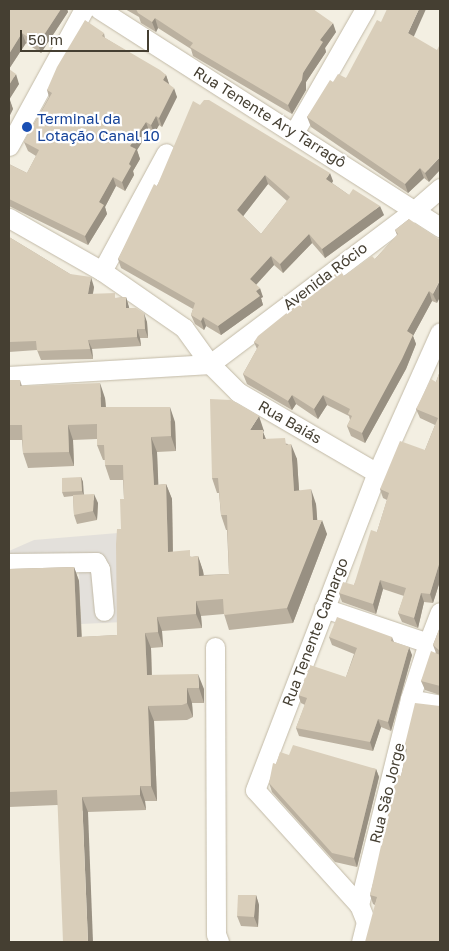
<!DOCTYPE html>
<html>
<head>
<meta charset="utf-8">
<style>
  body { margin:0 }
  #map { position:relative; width:449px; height:951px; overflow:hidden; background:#f3efe2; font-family:"Golos Text",sans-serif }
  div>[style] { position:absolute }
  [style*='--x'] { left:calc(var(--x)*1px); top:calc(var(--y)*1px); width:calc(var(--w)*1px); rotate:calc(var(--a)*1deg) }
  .parking>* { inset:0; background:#e3e0db }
  .roads { filter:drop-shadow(0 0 1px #c2baa7) drop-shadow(0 0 1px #c2baa7) }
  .minor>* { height:19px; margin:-9.5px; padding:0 9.5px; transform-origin:9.5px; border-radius:9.5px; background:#fff }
  .wall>* { inset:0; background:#bbb1a0 }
  .shaded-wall>* { inset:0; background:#989082 }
  .building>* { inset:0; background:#d9ceba }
  .dots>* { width:14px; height:14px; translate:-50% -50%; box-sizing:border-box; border:2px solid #fff; border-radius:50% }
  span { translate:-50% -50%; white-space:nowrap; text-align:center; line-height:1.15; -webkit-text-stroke:4.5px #fff; paint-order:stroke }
  .street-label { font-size:15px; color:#453f32 }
  .transit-label { font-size:15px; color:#164399 }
  .left { translate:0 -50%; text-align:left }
  .frame { position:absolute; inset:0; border:10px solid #453f32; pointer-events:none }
  .scale { position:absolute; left:20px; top:30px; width:129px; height:22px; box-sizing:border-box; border:2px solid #453f32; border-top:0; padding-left:6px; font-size:15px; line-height:18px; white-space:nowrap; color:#453f32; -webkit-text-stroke:4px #fff; paint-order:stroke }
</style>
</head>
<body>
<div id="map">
  <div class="parking">
    <div style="clip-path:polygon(118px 533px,124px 622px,81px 624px,79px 572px,9px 575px,9px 551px,34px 540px)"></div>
  </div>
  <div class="roads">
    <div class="minor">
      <div style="--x:99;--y:9;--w:405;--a:32.6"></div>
      <div style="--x:295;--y:131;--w:141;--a:-60.2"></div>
      <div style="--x:9;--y:146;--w:156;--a:-61.3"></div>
      <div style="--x:9;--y:218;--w:107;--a:29.7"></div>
      <div style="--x:102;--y:271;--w:100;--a:34.8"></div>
      <div style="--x:184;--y:328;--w:44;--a:54.2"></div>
      <div style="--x:210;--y:364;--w:40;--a:45"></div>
      <div style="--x:238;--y:392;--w:161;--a:30.2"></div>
      <div style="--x:102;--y:271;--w:134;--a:-61.5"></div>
      <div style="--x:210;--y:364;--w:258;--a:-37"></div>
      <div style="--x:416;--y:209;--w:32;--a:-41"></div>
      <div style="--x:9;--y:376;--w:201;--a:-3.4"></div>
      <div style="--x:9;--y:563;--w:87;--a:-0.7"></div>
      <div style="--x:96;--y:562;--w:8;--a:60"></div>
      <div style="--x:100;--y:569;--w:42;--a:84.6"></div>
      <div style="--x:324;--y:608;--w:110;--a:18.6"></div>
      <div style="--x:428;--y:643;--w:33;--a:-69"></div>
      <div style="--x:215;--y:647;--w:287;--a:89.8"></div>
      <div style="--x:216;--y:934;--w:9;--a:69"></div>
      <div style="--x:410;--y:699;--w:31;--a:11"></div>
      <div style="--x:359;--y:905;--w:155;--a:-132.1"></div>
      <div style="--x:255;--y:790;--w:340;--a:-69"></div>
      <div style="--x:377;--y:473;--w:154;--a:-65.9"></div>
      <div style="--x:361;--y:942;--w:21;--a:-76"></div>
      <div style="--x:366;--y:922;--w:18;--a:-112"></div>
      <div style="--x:359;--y:905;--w:212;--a:-76.1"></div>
      <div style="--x:410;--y:699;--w:59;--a:-72.2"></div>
    </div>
  </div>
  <div class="wall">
    <div style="clip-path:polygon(9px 9px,67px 9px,68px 12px,41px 53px,26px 43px,9px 69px,19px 84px,9px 99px,13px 109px,9px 117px)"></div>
    <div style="clip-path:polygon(125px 9px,313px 9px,336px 32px,325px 48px,326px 52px,306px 82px,306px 90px,292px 114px,193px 56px,191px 49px,158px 28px,156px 32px,141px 23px,139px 17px)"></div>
    <div style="clip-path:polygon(104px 33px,105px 38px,166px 75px,169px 84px,177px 97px,162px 127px,159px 125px,154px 134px,149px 131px,137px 150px,140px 159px,133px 171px,134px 175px,125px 191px,116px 186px,105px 207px,107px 214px,88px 245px,9px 206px,9px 164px,27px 173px,36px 156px,28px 151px,24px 142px,49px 97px,47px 90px)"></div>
    <div style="clip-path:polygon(414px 37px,429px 182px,424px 178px,408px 193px,311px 127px,307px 117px,333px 82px,346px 78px)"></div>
    <div style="clip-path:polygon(evenodd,200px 105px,333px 181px,332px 183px,349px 195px,384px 215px,325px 258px,312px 243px,283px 273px,274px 265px,256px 285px,263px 297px,261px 298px,263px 305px,221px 335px,206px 326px,204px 330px,195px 324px,191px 315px,193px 309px,121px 268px,118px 259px,200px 105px,268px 184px,287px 201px,261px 234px,243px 216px,268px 184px)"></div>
    <div style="clip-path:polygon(409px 219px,437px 303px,432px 301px,413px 336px,416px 344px,406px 369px,365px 443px,351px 436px,347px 426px,350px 420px,349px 416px,327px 405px,318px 419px,296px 404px,292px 410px,247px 384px,243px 374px,257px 349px,254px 342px,344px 276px,375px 259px,397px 235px,395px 230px)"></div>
    <div style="clip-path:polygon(9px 237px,70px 274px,94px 287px,93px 294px,116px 298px,126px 297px,129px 308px,147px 322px,148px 338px,140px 338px,141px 346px,92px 349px,93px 359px,41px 360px,37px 350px,9px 352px)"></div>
    <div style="clip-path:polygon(440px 371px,440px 581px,433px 603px,424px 602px,418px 628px,402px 622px,398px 613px,404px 596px,383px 589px,376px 614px,342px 602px,339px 593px,354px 585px,377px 532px,387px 500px,383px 498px,380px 489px,425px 450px,435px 425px,420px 418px,416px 409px,436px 382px)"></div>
    <div style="clip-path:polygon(9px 380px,20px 380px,22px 386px,105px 398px,106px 407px,175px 422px,176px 451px,157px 452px,158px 485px,166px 484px,172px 499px,173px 552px,192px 557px,198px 556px,203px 571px,204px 575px,229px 574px,227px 530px,226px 530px,221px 515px,219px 493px,217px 493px,212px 478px,264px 431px,263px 432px,266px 439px,288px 444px,297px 459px,299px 490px,316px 504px,317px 520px,327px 534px,293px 623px,229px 630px,224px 614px,201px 616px,202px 628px,162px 631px,163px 647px,151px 648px,152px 675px,204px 689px,204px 703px,192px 703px,193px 717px,187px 720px,154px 721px,157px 801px,145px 801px,146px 810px,88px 812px,57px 805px,9px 807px,9px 569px,74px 567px,79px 581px,82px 637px,117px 635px,121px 529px,124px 499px,123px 480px,110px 480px,105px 465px,105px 460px,103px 460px,97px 445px,97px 439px,73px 440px,74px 466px,28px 468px,23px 453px,22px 440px,9px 440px)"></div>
    <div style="clip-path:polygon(81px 477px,83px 482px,83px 494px,98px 503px,97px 520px,77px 524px,74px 515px,73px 496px,64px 497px,62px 492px)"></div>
    <div style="clip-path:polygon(440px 627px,440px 695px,425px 690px,421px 681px,436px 653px,433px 645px)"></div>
    <div style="clip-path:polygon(329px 637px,392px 637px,394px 642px,412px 655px,391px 731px,381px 727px,373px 751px,299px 736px,296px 728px,305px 705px,301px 703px,298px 695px,346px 677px,354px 654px,332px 645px)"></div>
    <div style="clip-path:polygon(440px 707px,375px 905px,373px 904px,370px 895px,401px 776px,406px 753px,404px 748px)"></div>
    <div style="clip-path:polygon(289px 755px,376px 769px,379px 777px,357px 867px,335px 862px,272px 792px,269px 783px,276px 764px)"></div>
    <div style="clip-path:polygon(256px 895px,259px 905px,258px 927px,241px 926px,237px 916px)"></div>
  </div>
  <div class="shaded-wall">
    <div style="clip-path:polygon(61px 9px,67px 9px,68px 12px,41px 53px,38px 44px)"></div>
    <div style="clip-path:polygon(419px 9px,426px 9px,411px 43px,408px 33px)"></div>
    <div style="clip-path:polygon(155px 18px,158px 28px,156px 32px,152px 22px)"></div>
    <div style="clip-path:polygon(333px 23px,336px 32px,325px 48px,326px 52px,306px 82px,306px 90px,292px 114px,288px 105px,303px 73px,320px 40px)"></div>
    <div style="clip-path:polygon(22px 33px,26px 43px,9px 69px,9px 54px)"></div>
    <div style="clip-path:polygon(16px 74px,19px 84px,9px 100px,9px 85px)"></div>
    <div style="clip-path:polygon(166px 75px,169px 84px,163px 80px)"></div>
    <div style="clip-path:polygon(174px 88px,177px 97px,162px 127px,159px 118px)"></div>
    <div style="clip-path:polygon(10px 100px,13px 109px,9px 117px,9px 102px)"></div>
    <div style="clip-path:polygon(156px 116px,159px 125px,154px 134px,151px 125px)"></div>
    <div style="clip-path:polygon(146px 122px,149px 131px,137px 150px,140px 159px,133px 171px,134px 175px,125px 191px,122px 182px,129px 164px,130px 146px)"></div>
    <div style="clip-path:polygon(440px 157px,440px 170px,429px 182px,425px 173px)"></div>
    <div style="clip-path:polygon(420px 168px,424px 178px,408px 193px,405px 184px)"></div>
    <div style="clip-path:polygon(330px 173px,333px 181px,329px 188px,326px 179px)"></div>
    <div style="clip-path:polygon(265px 175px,268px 184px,241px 219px,237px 210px)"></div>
    <div style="clip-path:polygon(113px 177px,116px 186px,105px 207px,107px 214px,88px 245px,85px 236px,99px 202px)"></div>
    <div style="clip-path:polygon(380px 206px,384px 215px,325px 258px,322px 249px)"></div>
    <div style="clip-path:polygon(309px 234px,312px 243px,283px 273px,280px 264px)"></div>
    <div style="clip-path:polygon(271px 256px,274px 265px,253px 288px,250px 279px)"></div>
    <div style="clip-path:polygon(91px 277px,94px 287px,91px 303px,88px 294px)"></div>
    <div style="clip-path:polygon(440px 280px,440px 297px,437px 303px,433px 294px)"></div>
    <div style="clip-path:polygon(260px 288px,263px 297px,261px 298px,263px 305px,221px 335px,218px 326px)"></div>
    <div style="clip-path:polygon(429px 291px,432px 301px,413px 336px,416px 344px,406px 369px,365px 443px,362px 433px,407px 331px)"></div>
    <div style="clip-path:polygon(126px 297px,129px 307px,130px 317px,126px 308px)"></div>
    <div style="clip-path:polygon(144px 313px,147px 322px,148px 338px,145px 329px)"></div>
    <div style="clip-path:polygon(203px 317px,206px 326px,204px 330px,201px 321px)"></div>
    <div style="clip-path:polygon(137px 329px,140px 338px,141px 346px,137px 337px)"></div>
    <div style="clip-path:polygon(88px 340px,92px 349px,93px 359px,90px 349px)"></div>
    <div style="clip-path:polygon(100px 383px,105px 398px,107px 422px,101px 407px)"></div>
    <div style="clip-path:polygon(292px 395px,296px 404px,292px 410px,288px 401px)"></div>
    <div style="clip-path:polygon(323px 395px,327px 405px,318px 419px,314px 409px)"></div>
    <div style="clip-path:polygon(170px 407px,175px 422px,176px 451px,171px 436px)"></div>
    <div style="clip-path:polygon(259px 416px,264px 431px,263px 432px,268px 445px,250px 430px)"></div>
    <div style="clip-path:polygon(68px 425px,73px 440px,74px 466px,69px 452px)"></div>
    <div style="clip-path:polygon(151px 437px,157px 452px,159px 500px,154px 485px)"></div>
    <div style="clip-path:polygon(291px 444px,297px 459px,300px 506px,294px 491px)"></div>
    <div style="clip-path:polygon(81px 477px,83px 482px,84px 496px,82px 491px)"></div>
    <div style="clip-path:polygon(166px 484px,172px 499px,173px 567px,168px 552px)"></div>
    <div style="clip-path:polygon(311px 489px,316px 504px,318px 529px,322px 520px,327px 534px,293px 623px,287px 608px,313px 520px)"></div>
    <div style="clip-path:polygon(94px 494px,98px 503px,97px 520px,93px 511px)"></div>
    <div style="clip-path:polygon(198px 556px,203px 571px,205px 590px,199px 576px)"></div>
    <div style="clip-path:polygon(440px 561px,440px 581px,433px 603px,430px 594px)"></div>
    <div style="clip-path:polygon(74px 567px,79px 581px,82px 652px,77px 637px)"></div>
    <div style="clip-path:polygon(380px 580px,383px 589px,376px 614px,373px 604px)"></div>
    <div style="clip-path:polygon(421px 593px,424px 602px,418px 628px,414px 618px)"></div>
    <div style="clip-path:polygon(196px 601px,201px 616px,202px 628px,196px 614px)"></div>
    <div style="clip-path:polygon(157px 617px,162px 631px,163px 647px,158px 632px)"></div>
    <div style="clip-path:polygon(145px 633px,151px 648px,152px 690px,147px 675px)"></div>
    <div style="clip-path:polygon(409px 647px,412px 655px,391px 731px,388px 722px)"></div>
    <div style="clip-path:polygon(198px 674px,204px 689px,204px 703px,199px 688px)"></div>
    <div style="clip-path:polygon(187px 688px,192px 703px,193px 717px,187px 703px)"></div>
    <div style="clip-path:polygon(148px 706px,154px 721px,157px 801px,151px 786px)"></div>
    <div style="clip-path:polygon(378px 719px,381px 727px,373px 751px,370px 742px)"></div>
    <div style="clip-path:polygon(376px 769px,379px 777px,357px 867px,354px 858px)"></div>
    <div style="clip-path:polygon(140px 786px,145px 801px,146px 810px,140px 795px)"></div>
    <div style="clip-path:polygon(82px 797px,88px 812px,93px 942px,88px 942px)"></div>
    <div style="clip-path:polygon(256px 895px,259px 905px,258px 927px,254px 917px)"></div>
  </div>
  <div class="building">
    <div style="clip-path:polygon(9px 9px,61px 9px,38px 44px,22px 33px,9px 54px)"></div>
    <div style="clip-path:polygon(136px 9px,313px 9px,333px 23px,320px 40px,323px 42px,303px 73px,302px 80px,288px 105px,190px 47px,193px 43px,155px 18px,152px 22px,138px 13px)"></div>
    <div style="clip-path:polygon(387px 9px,419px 9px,408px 33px,437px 50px,440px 44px,440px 157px,425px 173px,420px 168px,405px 184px,307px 117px,330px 80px,333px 82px,338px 74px,346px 78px,377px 20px,381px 22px)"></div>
    <div style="clip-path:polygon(85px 20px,104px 33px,102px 36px,160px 70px,166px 75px,163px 80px,174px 88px,159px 118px,156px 116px,151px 125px,146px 122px,130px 146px,136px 149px,129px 164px,131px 166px,122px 182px,113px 177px,99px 202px,104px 205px,85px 236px,9px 199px,9px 164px,27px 173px,39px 150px,24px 142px,52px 93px,47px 90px,57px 67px)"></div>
    <div style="clip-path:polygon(9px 69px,16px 74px,9px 85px)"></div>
    <div style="clip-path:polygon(evenodd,204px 100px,209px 100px,330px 173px,326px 179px,349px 195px,353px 189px,380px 206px,322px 249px,309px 234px,280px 264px,271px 256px,250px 279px,260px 288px,256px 291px,260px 296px,218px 326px,203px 317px,201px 321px,191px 315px,195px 303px,118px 259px,154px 184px,157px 186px,193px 101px,200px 105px,204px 100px,265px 175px,290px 197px,261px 234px,237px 210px,265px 175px)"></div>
    <div style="clip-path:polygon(409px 219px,440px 240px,440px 280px,433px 294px,429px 291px,407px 331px,413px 335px,402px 359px,362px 433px,347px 426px,352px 416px,348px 414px,350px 409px,323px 395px,314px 409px,292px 395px,288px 401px,243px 374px,259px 345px,254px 342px,258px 336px,340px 270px,344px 276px,372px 256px,375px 259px,398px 234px,395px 230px)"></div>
    <div style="clip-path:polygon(9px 237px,70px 274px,91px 277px,88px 294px,115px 293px,115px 298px,126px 297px,126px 308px,136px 308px,144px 313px,145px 329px,137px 329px,137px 337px,88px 340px,90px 349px,37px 351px,36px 341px,9px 342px)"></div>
    <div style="clip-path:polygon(440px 371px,440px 561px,430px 594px,421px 593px,414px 618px,398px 613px,406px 588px,380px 580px,373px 604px,339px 593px,343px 582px,354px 585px,371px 530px,377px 532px,389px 493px,380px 489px,400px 441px,425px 450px,438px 418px,416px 409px,431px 379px,436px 382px)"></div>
    <div style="clip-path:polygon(9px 380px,20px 380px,20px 386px,100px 383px,101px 407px,170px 407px,171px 436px,151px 437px,154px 485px,166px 484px,168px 552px,190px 550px,190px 557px,198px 556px,199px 576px,229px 574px,227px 515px,221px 515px,218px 478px,212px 478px,210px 399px,231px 400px,259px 416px,250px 430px,263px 430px,263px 439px,285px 438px,286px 445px,291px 444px,294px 491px,311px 489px,313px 520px,322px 520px,287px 608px,224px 615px,223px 599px,196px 601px,196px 614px,157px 617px,158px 632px,145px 633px,147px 675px,198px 674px,199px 688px,187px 688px,187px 703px,182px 705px,148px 706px,151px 786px,140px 786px,140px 795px,82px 797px,88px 942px,63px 942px,57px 790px,9px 792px,9px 569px,74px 567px,77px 637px,117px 635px,116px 544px,117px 529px,121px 529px,120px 499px,124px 499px,123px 465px,105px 465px,104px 445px,97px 445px,97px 424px,68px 425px,69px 452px,23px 453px,22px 425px,9px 425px)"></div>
    <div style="clip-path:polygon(81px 477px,82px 491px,62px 492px,62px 478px)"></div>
    <div style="clip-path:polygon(94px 494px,93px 511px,74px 515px,73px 495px)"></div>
    <div style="clip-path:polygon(337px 617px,392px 637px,391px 641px,409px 647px,388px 722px,378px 719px,370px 742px,296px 728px,307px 698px,298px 695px,310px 665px,346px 677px,357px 648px,329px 637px)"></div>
    <div style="clip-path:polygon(440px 627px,440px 651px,433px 645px)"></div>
    <div style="clip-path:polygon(431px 651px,440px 655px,440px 686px,421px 681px)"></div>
    <div style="clip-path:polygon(415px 703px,440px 706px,440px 942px,365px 942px,377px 897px,370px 895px,397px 774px,401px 776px,407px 749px,404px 748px)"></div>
    <div style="clip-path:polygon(293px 745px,376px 769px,354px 858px,332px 853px,269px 783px,273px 763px,276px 764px,280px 752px,289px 755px)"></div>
    <div style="clip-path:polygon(238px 895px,256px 895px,254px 917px,237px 916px)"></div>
  </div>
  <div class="dots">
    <div style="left:27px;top:127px;background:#1a4fb4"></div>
  </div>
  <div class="street-label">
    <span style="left:270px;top:117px;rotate:32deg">Rua Tenente Ary Tarragô</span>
    <span style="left:325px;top:276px;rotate:-37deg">Avenida Rócio</span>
    <span style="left:290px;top:422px;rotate:30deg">Rua Baiás</span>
    <span style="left:315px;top:632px;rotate:-69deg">Rua Tenente Camargo</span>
    <span style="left:387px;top:793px;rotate:-76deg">Rua São Jorge</span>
  </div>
  <div class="transit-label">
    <span class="left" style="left:37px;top:127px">Terminal da<br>Lotação Canal 10</span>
  </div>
  <div class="frame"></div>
  <div class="scale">50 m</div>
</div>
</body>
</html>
